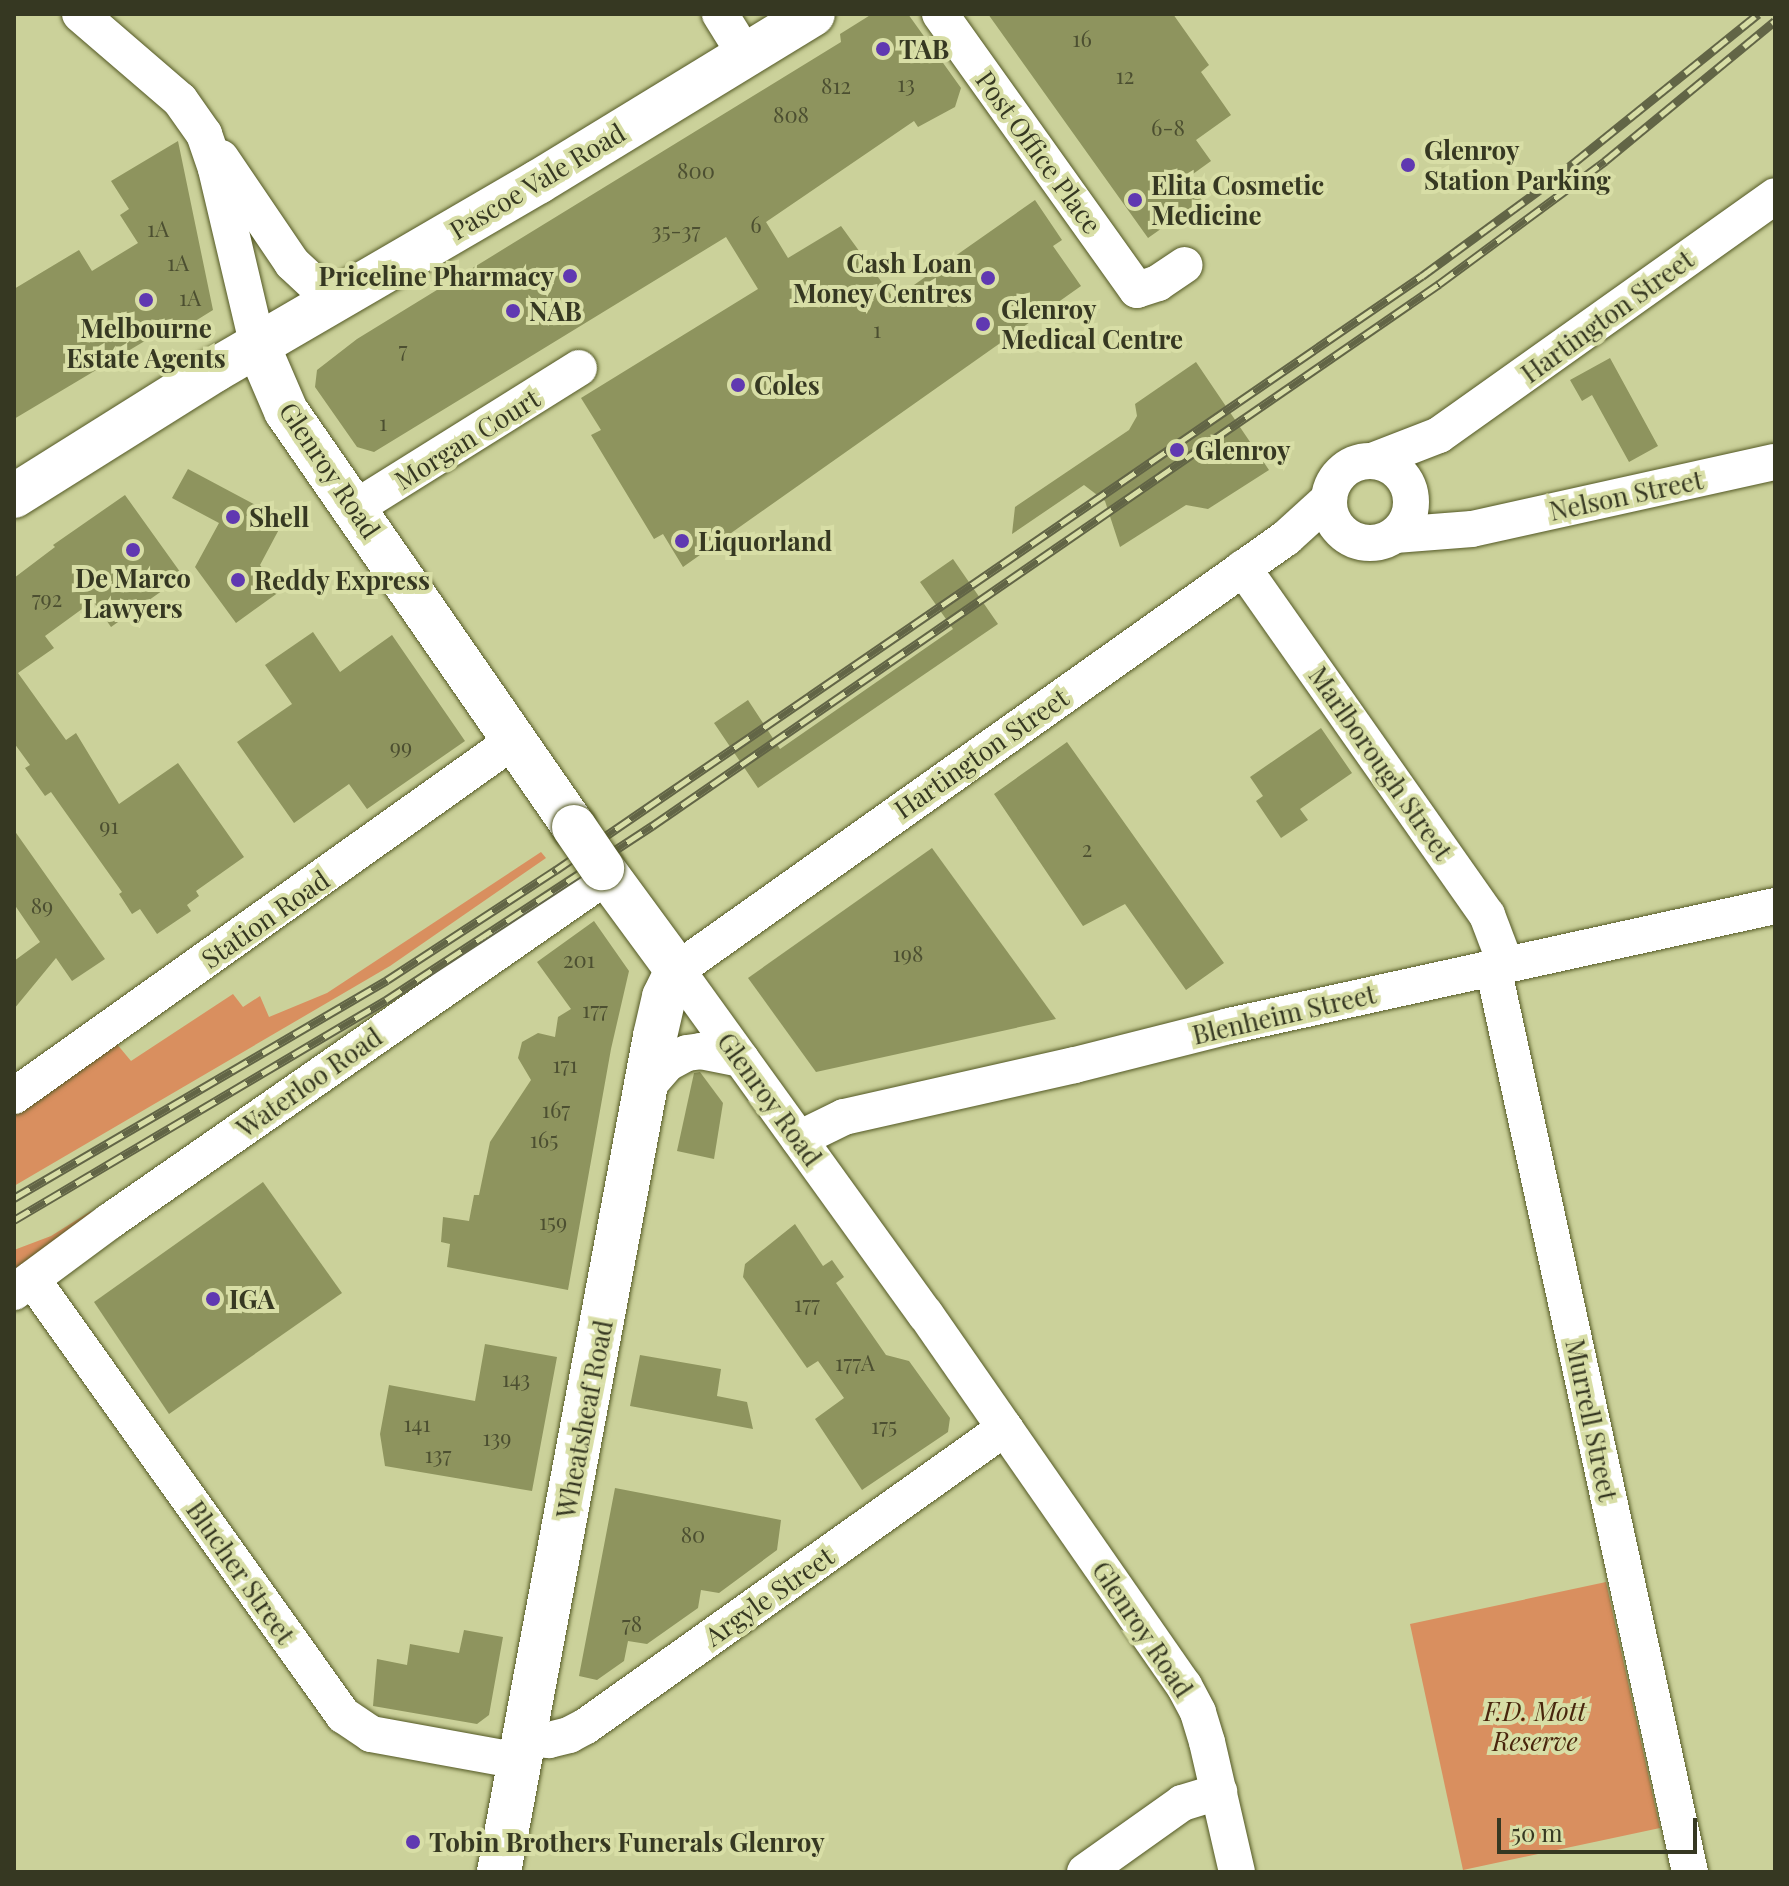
<!DOCTYPE html>
<html>
<head>
<meta charset="utf-8">
<style>
  body { margin:0 }
  #map { position:relative; width:1789px; height:1886px; overflow:hidden; background:#cbd19a; font-family:"Playfair Display",serif }
  div>[style] { position:absolute }
  [style*='--x'] { left:calc(var(--x)*1px); top:calc(var(--y)*1px); width:calc(var(--w)*1px); rotate:calc(var(--a)*1deg) }
  .green>* { inset:0; background:#d98f5f }
  .building>* { inset:0; background:#8e945e }
  .roads { filter:drop-shadow(0 0 2px #545925) drop-shadow(0 0 2px #545925) }
  .minor>* { height:36px; margin:-18px; padding:0 18px; transform-origin:18px; border-radius:18px; background:#fff }
  .minor>.ring { margin:-18px; padding:0; box-sizing:content-box; background:none; border:36px solid #fff; border-radius:50% }
  .major>* { height:44px; margin:-22px; padding:0 22px; transform-origin:22px; border-radius:22px; background:#fff }
  .rail>* { height:9px; margin-top:-4.5px; transform-origin:0; background:repeating-linear-gradient(90deg,#d8dea6 0 18px,#626546 0 36px); box-sizing:border-box; border-block:2px solid #626546 }
  .bridges { filter:drop-shadow(0 0 2px #545925) drop-shadow(0 0 2px #545925) }
  .major-bridge>* { height:44px; margin:-22px; padding:0 22px; transform-origin:22px; border-radius:22px; background:#fff }
  .dots>* { width:22px; height:22px; translate:-50% -50%; box-sizing:border-box; border:4px solid #d8dea6; border-radius:50% }
  span { translate:-50% -50%; white-space:nowrap; text-align:center; line-height:1.15; -webkit-text-stroke:8px #d8dea6; paint-order:stroke }
  .number-label { font-size:22px; color:#4c4f31 }
  .number-label span { -webkit-text-stroke-width:0 }
  .poi-label { font-size:26px; color:#363822; font-weight:700 }
  .left { translate:0 -50%; text-align:left }
  .right { translate:-100% -50%; text-align:right }
  .street-label { font-size:26px; color:#363822 }
  .park-label { font-size:26px; color:#49260d; font-style:italic }
  .frame { position:absolute; inset:0; border:16px solid #363822; pointer-events:none }
  .scale { position:absolute; left:1497px; top:1818px; width:200px; height:36px; box-sizing:border-box; border:4px solid #363822; border-top:0; padding-left:10px; font-size:24px; line-height:28px; white-space:nowrap; color:#363822; -webkit-text-stroke:6px #d8dea6; paint-order:stroke }
</style>
</head>
<body>
<div id="map">
  <div class="green">
    <div style="clip-path:polygon(541px 852px,546px 858px,390px 966px,14px 1186px,14px 1106px,111px 1037px,131px 1061px,233px 994px,243px 1007px,260px 996px,269px 1017px,327px 993px)"></div>
    <div style="clip-path:polygon(91px 1211px,96px 1218px,14px 1275px,14px 1250px,51px 1236px)"></div>
    <div style="clip-path:polygon(1606px 1582px,1660px 1828px,1463px 1870px,1410px 1624px)"></div>
  </div>
  <div class="building">
    <div style="clip-path:polygon(872px 14px,908px 14px,961px 88px,955px 107px,918px 127px,914px 121px,766px 222px,788px 258px,841px 226px,894px 299px,1035px 200px,1062px 240px,1053px 246px,1081px 286px,683px 567px,663px 534px,654px 539px,591px 435px,601px 430px,581px 398px,758px 289px,726px 237px,374px 452px,357px 447px,315px 387px,317px 370px,357px 339px,841px 42px,840px 34px)"></div>
    <div style="clip-path:polygon(988px 14px,1173px 14px,1209px 65px,1201px 72px,1231px 115px,1196px 140px,1211px 161px,1186px 179px,1202px 200px,1148px 238px)"></div>
    <div style="clip-path:polygon(178px 141px,213px 310px,184px 328px,180px 320px,14px 419px,14px 289px,79px 250px,92px 271px,138px 243px,120px 215px,129px 209px,111px 181px)"></div>
    <div style="clip-path:polygon(1610px 358px,1658px 446px,1629px 462px,1592px 395px,1582px 401px,1570px 380px)"></div>
    <div style="clip-path:polygon(1196px 362px,1269px 470px,1208px 509px,1186px 505px,1120px 547px,1105px 501px,1084px 485px,1012px 534px,1015px 507px,1129px 430px,1137px 416px,1135px 404px)"></div>
    <div style="clip-path:polygon(188px 469px,284px 520px,260px 565px,279px 592px,236px 623px,195px 567px,219px 523px,172px 498px)"></div>
    <div style="clip-path:polygon(125px 495px,183px 576px,111px 627px,93px 601px,45px 636px,54px 648px,18px 673px,66px 740px,76px 733px,119px 804px,178px 763px,244px 857px,196px 891px,199px 896px,187px 905px,191px 911px,157px 934px,140px 909px,132px 914px,119px 894px,122px 892px,51px 792px,45px 796px,25px 768px,30px 765px,14px 743px,14px 578px,55px 547px,53px 545px)"></div>
    <div style="clip-path:polygon(953px 559px,998px 624px,758px 788px,714px 723px,748px 700px,780px 749px,953px 629px,920px 582px)"></div>
    <div style="clip-path:polygon(313px 632px,340px 672px,392px 635px,465px 741px,367px 809px,349px 784px,294px 823px,237px 742px,292px 704px,265px 665px)"></div>
    <div style="clip-path:polygon(1321px 728px,1352px 773px,1300px 809px,1308px 820px,1281px 838px,1256px 801px,1263px 796px,1250px 777px)"></div>
    <div style="clip-path:polygon(1067px 742px,1224px 963px,1186px 990px,1125px 904px,1083px 926px,994px 794px)"></div>
    <div style="clip-path:polygon(14px 830px,105px 959px,72px 981px,56px 958px,14px 1009px,14px 961px,40px 942px,14px 904px)"></div>
    <div style="clip-path:polygon(932px 848px,1056px 1019px,816px 1072px,748px 978px)"></div>
    <div style="clip-path:polygon(594px 921px,629px 971px,611px 1049px,568px 1290px,447px 1267px,450px 1244px,441px 1242px,443px 1217px,469px 1221px,474px 1195px,479px 1195px,490px 1142px,531px 1080px,518px 1058px,522px 1042px,538px 1033px,555px 1037px,558px 1017px,571px 1009px,537px 962px)"></div>
    <div style="clip-path:polygon(700px 1072px,723px 1103px,714px 1159px,677px 1151px,694px 1073px)"></div>
    <div style="clip-path:polygon(263px 1182px,342px 1293px,169px 1414px,94px 1302px)"></div>
    <div style="clip-path:polygon(795px 1224px,823px 1266px,832px 1260px,844px 1277px,836px 1283px,886px 1355px,909px 1361px,950px 1418px,948px 1432px,862px 1490px,815px 1419px,844px 1398px,818px 1361px,807px 1368px,743px 1277px,745px 1264px)"></div>
    <div style="clip-path:polygon(485px 1344px,557px 1357px,532px 1491px,385px 1466px,380px 1434px,389px 1385px,475px 1401px)"></div>
    <div style="clip-path:polygon(640px 1355px,721px 1369px,717px 1396px,747px 1402px,753px 1429px,630px 1406px)"></div>
    <div style="clip-path:polygon(615px 1488px,781px 1520px,777px 1550px,719px 1593px,701px 1590px,698px 1608px,647px 1644px,628px 1641px,624px 1661px,597px 1680px,579px 1676px)"></div>
    <div style="clip-path:polygon(464px 1630px,503px 1637px,489px 1715px,477px 1724px,373px 1706px,377px 1659px,407px 1665px,410px 1644px,459px 1653px)"></div>
  </div>
  <div class="roads">
    <div class="minor">
      <div style="--x:80;--y:14;--w:132;--a:40.7"></div>
      <div style="--x:180;--y:100;--w:42;--a:54.8"></div>
      <div style="--x:204;--y:134;--w:37;--a:71"></div>
      <div style="--x:216;--y:169;--w:182;--a:76.7"></div>
      <div style="--x:720;--y:14;--w:49;--a:58.2"></div>
      <div style="--x:940;--y:14;--w:339;--a:54.5"></div>
      <div style="--x:1137;--y:290;--w:22;--a:-18"></div>
      <div style="--x:1158;--y:283;--w:32;--a:-34"></div>
      <div style="--x:221;--y:158;--w:127;--a:55.9"></div>
      <div style="--x:292;--y:263;--w:33;--a:43"></div>
      <div style="--x:316;--y:285;--w:28;--a:26"></div>
      <div class="ring" style="left:1329px;top:461px;width:46px;height:46px"></div>
      <div style="--x:1372;--y:461;--w:72;--a:-21.2"></div>
      <div style="--x:1439;--y:435;--w:412;--a:-35.4"></div>
      <div style="--x:355;--y:508;--w:264;--a:-32"></div>
      <div style="--x:1395;--y:535;--w:77;--a:-4.5"></div>
      <div style="--x:1472;--y:529;--w:310;--a:-12.5"></div>
      <div style="--x:1243;--y:568;--w:424;--a:54.9"></div>
      <div style="--x:1487;--y:915;--w:53;--a:69.2"></div>
      <div style="--x:1493;--y:967;--w:926;--a:77.72"></div>
      <div style="--x:646;--y:1088;--w:33;--a:-49"></div>
      <div style="--x:668;--y:1063;--w:21;--a:-28"></div>
      <div style="--x:687;--y:1053;--w:14;--a:-8"></div>
      <div style="--x:701;--y:1051;--w:41;--a:11.3"></div>
      <div style="--x:14;--y:1096;--w:612;--a:-35.43"></div>
      <div style="--x:799;--y:1139;--w:50;--a:-26.1"></div>
      <div style="--x:844;--y:1117;--w:237;--a:-12.7"></div>
      <div style="--x:1075;--y:1065;--w:159;--a:-14.2"></div>
      <div style="--x:1229;--y:1026;--w:559;--a:-12.4"></div>
      <div style="--x:32;--y:1279;--w:536;--a:54.5"></div>
      <div style="--x:343;--y:1715;--w:34;--a:34"></div>
      <div style="--x:371;--y:1734;--w:151;--a:10.3"></div>
      <div style="--x:14;--y:1292;--w:119;--a:-36.5"></div>
      <div style="--x:110;--y:1221;--w:605;--a:-34.77"></div>
      <div style="--x:524;--y:1738;--w:25;--a:5"></div>
      <div style="--x:549;--y:1740;--w:21;--a:-14"></div>
      <div style="--x:569;--y:1735;--w:19;--a:-28"></div>
      <div style="--x:586;--y:1726;--w:514;--a:-35.42"></div>
      <div style="--x:1085;--y:1872;--w:119;--a:-35.4"></div>
      <div style="--x:1182;--y:1803;--w:39;--a:-17"></div>
      <div style="--x:1237;--y:1872;--w:133;--a:-103"></div>
      <div style="--x:1207;--y:1742;--w:31;--a:-107"></div>
      <div style="--x:1198;--y:1712;--w:30;--a:-118"></div>
      <div style="--x:1184;--y:1686;--w:453;--a:-124.8"></div>
      <div style="--x:925;--y:1314;--w:424;--a:-125.8"></div>
      <div style="--x:677;--y:970;--w:747;--a:-35.35"></div>
      <div style="--x:1286;--y:538;--w:58;--a:-42.2"></div>
    </div>
    <div class="major">
      <div style="--x:258;--y:346;--w:71;--a:66.7"></div>
      <div style="--x:286;--y:411;--w:506;--a:55.3"></div>
      <div style="--x:14;--y:496;--w:237;--a:-32.1"></div>
      <div style="--x:215;--y:370;--w:374;--a:-30.2"></div>
      <div style="--x:538;--y:182;--w:322;--a:-31.4"></div>
      <div style="--x:499;--y:1872;--w:850;--a:-79.43"></div>
      <div style="--x:655;--y:1036;--w:40;--a:-77"></div>
      <div style="--x:664;--y:997;--w:30;--a:-64"></div>
      <div style="--x:677;--y:970;--w:127;--a:-126.3"></div>
    </div>
  </div>
  <div class="rail">
    <div style="--x:14;--y:1198;--w:432;--a:-30.3"></div>
    <div style="--x:387;--y:980;--w:202;--a:-33.1"></div>
    <div style="--x:556;--y:870;--w:1050;--a:-34.45"></div>
    <div style="--x:1422;--y:276;--w:152;--a:-36.2"></div>
    <div style="--x:1545;--y:186;--w:274;--a:-38.9"></div>
    <div style="--x:14;--y:1220;--w:432;--a:-30.6"></div>
    <div style="--x:386;--y:1000;--w:318;--a:-33.2"></div>
    <div style="--x:652;--y:826;--w:956;--a:-34.55"></div>
    <div style="--x:1439;--y:284;--w:207;--a:-36.5"></div>
    <div style="--x:1605;--y:161;--w:220;--a:-39.5"></div>
  </div>
  <div class="bridges">
    <div class="major-bridge">
      <div style="--x:574;--y:827;--w:50;--a:55.7"></div>
    </div>
  </div>
  <div class="dots">
    <div style="left:883px;top:49px;background:#6039b1"></div>
    <div style="left:1408px;top:165px;background:#6039b1"></div>
    <div style="left:1135px;top:200px;background:#6039b1"></div>
    <div style="left:570px;top:276px;background:#6039b1"></div>
    <div style="left:988px;top:278px;background:#6039b1"></div>
    <div style="left:146px;top:300px;background:#6039b1"></div>
    <div style="left:513px;top:311px;background:#6039b1"></div>
    <div style="left:983px;top:324px;background:#6039b1"></div>
    <div style="left:738px;top:385px;background:#6039b1"></div>
    <div style="left:1177px;top:450px;background:#6039b1"></div>
    <div style="left:233px;top:517px;background:#6039b1"></div>
    <div style="left:682px;top:541px;background:#6039b1"></div>
    <div style="left:133px;top:550px;background:#6039b1"></div>
    <div style="left:238px;top:580px;background:#6039b1"></div>
    <div style="left:213px;top:1299px;background:#6039b1"></div>
    <div style="left:413px;top:1842px;background:#6039b1"></div>
  </div>
  <div class="number-label">
    <span style="left:1082px;top:39px">16</span>
    <span style="left:1125px;top:76px">12</span>
    <span style="left:906px;top:84px">13</span>
    <span style="left:836px;top:86px">812</span>
    <span style="left:791px;top:115px">808</span>
    <span style="left:1168px;top:128px">6-8</span>
    <span style="left:696px;top:171px">800</span>
    <span style="left:756px;top:225px">6</span>
    <span style="left:158px;top:229px">1A</span>
    <span style="left:676px;top:231px">35-37</span>
    <span style="left:178px;top:263px">1A</span>
    <span style="left:190px;top:298px">1A</span>
    <span style="left:877px;top:330px">1</span>
    <span style="left:403px;top:350px">7</span>
    <span style="left:383px;top:423px">1</span>
    <span style="left:47px;top:599px">792</span>
    <span style="left:401px;top:747px">99</span>
    <span style="left:109px;top:826px">91</span>
    <span style="left:1087px;top:849px">2</span>
    <span style="left:42px;top:906px">89</span>
    <span style="left:908px;top:954px">198</span>
    <span style="left:579px;top:960px">201</span>
    <span style="left:595px;top:1010px">177</span>
    <span style="left:565px;top:1065px">171</span>
    <span style="left:556px;top:1110px">167</span>
    <span style="left:544px;top:1140px">165</span>
    <span style="left:553px;top:1222px">159</span>
    <span style="left:807px;top:1304px">177</span>
    <span style="left:855px;top:1363px">177A</span>
    <span style="left:516px;top:1379px">143</span>
    <span style="left:417px;top:1424px">141</span>
    <span style="left:884px;top:1426px">175</span>
    <span style="left:497px;top:1438px">139</span>
    <span style="left:438px;top:1455px">137</span>
    <span style="left:693px;top:1535px">80</span>
    <span style="left:632px;top:1624px">78</span>
  </div>
  <div class="poi-label">
    <span class="left" style="left:899px;top:49px">TAB</span>
    <span class="left" style="left:1424px;top:165px">Glenroy<br>Station Parking</span>
    <span class="left" style="left:1151px;top:200px">Elita Cosmetic<br>Medicine</span>
    <span class="right" style="left:972px;top:278px">Cash Loan<br>Money Centres</span>
    <span class="right" style="left:554px;top:276px">Priceline Pharmacy</span>
    <span class="left" style="left:1001px;top:324px">Glenroy<br>Medical Centre</span>
    <span class="left" style="left:529px;top:311px">NAB</span>
    <span style="left:146px;top:343px">Melbourne<br>Estate Agents</span>
    <span class="left" style="left:754px;top:385px">Coles</span>
    <span class="left" style="left:1195px;top:450px">Glenroy</span>
    <span class="left" style="left:249px;top:517px">Shell</span>
    <span class="left" style="left:698px;top:541px">Liquorland</span>
    <span style="left:133px;top:593px">De Marco<br>Lawyers</span>
    <span class="left" style="left:254px;top:580px">Reddy Express</span>
    <span class="left" style="left:229px;top:1299px">IGA</span>
    <span class="left" style="left:429px;top:1842px">Tobin Brothers Funerals Glenroy</span>
  </div>
  <div class="street-label">
    <span style="left:1039px;top:152px;rotate:54deg">Post Office Place</span>
    <span style="left:537px;top:181px;rotate:-31deg">Pascoe Vale Road</span>
    <span style="left:1607px;top:316px;rotate:-36deg">Hartington Street</span>
    <span style="left:467px;top:439px;rotate:-32deg">Morgan Court</span>
    <span style="left:330px;top:470px;rotate:56deg">Glenroy Road</span>
    <span style="left:1626px;top:495px;rotate:-12deg">Nelson Street</span>
    <span style="left:981px;top:753px;rotate:-35deg">Hartington Street</span>
    <span style="left:1381px;top:763px;rotate:55deg">Marlborough Street</span>
    <span style="left:265px;top:919px;rotate:-35deg">Station Road</span>
    <span style="left:1284px;top:1014px;rotate:-13deg">Blenheim Street</span>
    <span style="left:309px;top:1082px;rotate:-35deg">Waterloo Road</span>
    <span style="left:770px;top:1099px;rotate:54deg">Glenroy Road</span>
    <span style="left:584px;top:1419px;rotate:-79deg">Wheatsheaf Road</span>
    <span style="left:1592px;top:1420px;rotate:78deg">Murrell Street</span>
    <span style="left:241px;top:1572px;rotate:55deg">Blucher Street</span>
    <span style="left:769px;top:1596px;rotate:-35deg">Argyle Street</span>
    <span style="left:1143px;top:1629px;rotate:56deg">Glenroy Road</span>
  </div>
  <div class="park-label">
    <span style="left:1535px;top:1726px">F.D. Mott<br>Reserve</span>
  </div>
  <div class="frame"></div>
  <div class="scale">50 m</div>
</div>
</body>
</html>
